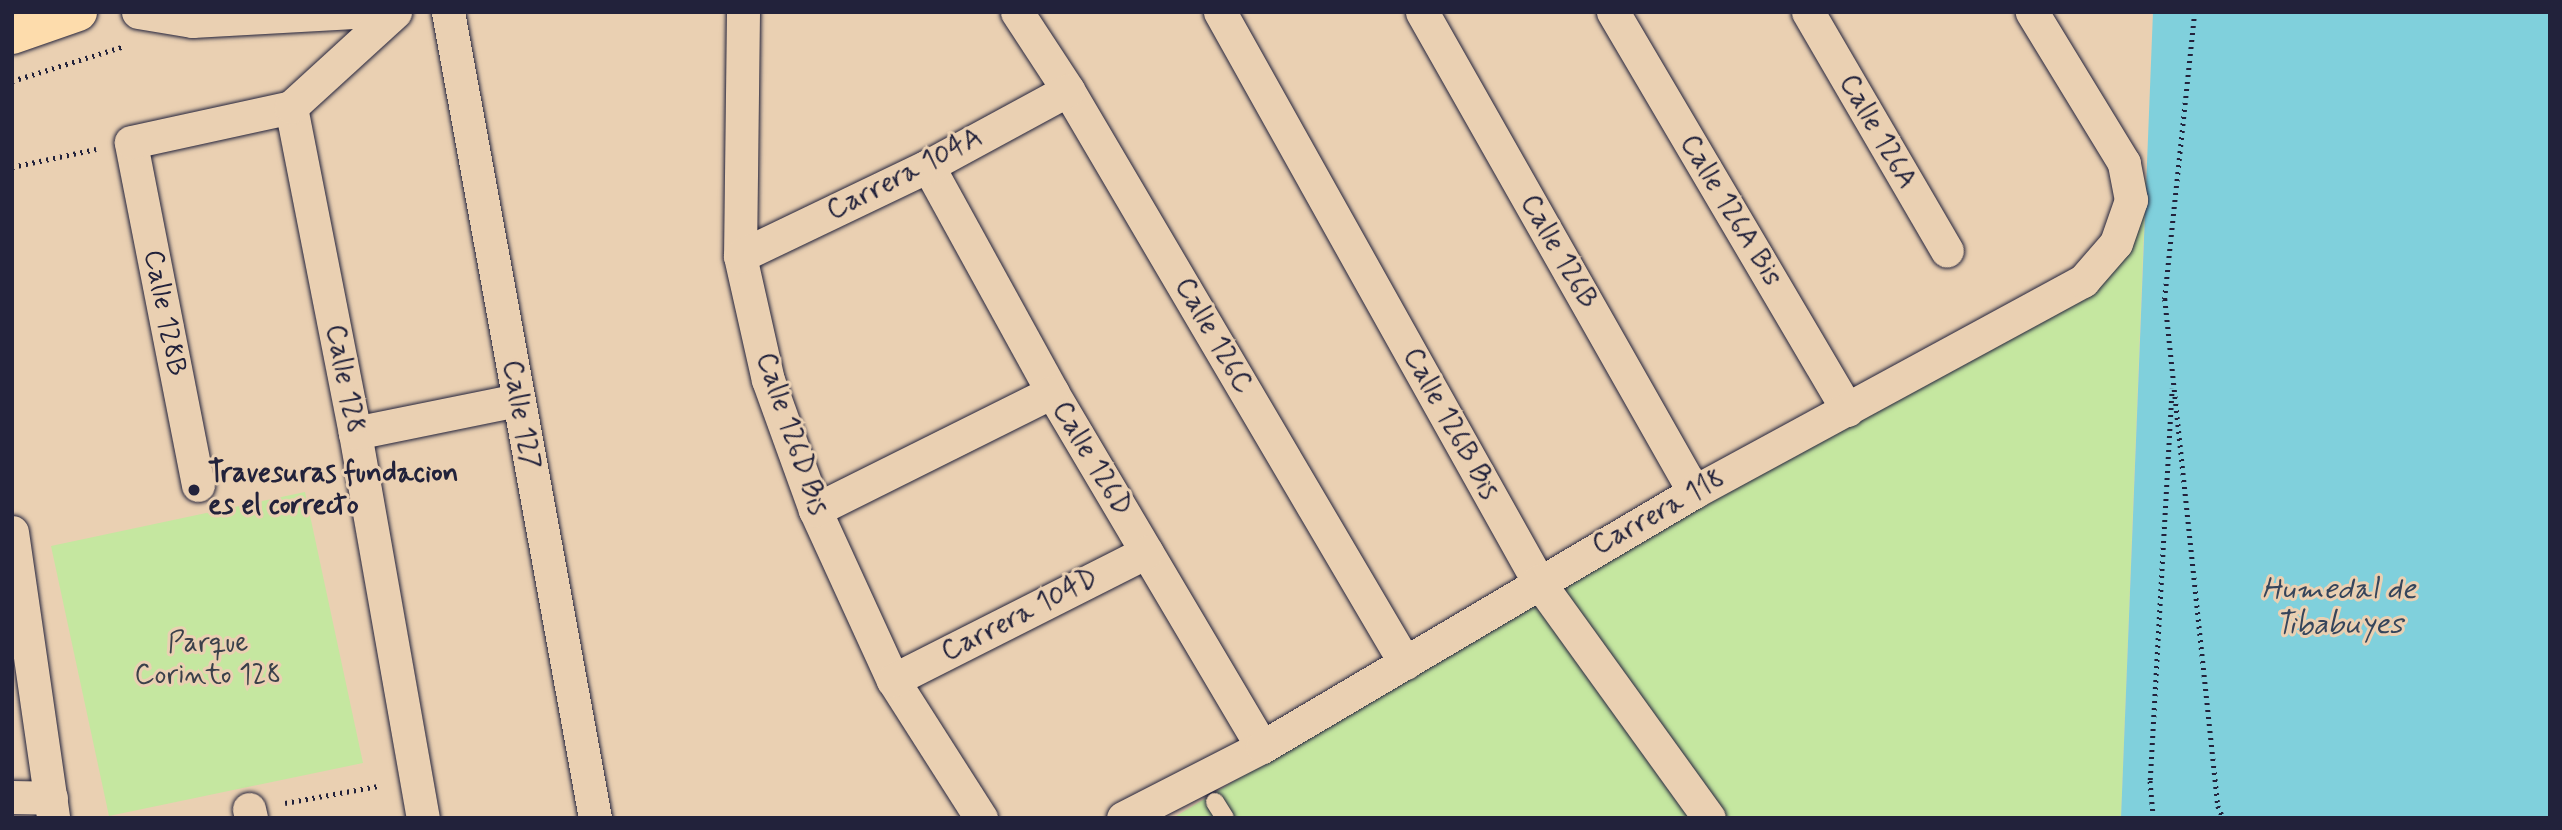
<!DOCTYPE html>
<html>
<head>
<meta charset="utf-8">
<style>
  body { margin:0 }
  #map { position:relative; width:2562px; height:830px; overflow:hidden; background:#ead0b2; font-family:Mynerve,sans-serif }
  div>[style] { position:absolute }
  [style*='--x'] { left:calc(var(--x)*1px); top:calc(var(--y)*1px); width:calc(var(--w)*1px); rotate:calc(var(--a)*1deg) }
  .green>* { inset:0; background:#c5e7a0 }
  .water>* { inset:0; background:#80d0dc }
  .path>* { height:4.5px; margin-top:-2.25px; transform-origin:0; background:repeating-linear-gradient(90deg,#22223b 0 2px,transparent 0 7px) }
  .roads { filter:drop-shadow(0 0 2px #22223b) drop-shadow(0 0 2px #22223b) }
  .lane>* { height:18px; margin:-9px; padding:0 9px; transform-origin:9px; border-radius:9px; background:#ead0b2 }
  .street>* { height:33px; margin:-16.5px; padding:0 16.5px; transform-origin:16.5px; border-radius:16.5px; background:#ead0b2 }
  .primary>* { height:38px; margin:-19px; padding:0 19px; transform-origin:19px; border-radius:19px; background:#fddcac }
  .dots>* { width:19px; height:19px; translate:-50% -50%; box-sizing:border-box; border:4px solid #ead0b2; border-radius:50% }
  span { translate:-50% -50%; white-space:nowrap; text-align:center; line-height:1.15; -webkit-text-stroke:6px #ead0b2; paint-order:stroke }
  .street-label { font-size:28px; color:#22223b }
  .poi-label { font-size:28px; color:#22223b; font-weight:700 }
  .left { translate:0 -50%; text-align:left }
  .park-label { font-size:28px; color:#3a404a }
  .water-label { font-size:30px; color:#35455b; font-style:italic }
  .frame { position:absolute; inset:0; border:14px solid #22223b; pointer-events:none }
</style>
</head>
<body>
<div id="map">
  <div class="green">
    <div style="clip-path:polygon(2146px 178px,2121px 818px,1173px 818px,2126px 241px)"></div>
    <div style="clip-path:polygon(305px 492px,363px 763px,109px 816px,51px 546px)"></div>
  </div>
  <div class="water">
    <div style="clip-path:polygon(2153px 12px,2550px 12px,2550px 818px,2121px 818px)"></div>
  </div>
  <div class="path">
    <div style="--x:2195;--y:12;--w:289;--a:96"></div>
    <div style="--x:2165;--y:299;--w:510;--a:84.03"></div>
    <div style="--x:2218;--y:806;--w:13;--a:67"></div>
    <div style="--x:12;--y:81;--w:115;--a:-17.2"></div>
    <div style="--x:12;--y:167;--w:86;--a:-12.1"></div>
    <div style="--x:285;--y:803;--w:96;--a:-10.3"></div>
    <div style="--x:2153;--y:818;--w:38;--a:-95"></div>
    <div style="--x:2150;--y:780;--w:392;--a:-86.8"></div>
  </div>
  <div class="roads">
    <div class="lane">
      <div style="--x:1215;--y:802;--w:19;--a:58"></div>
    </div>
    <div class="street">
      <div style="--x:138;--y:12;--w:55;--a:9.5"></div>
      <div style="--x:192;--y:21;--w:162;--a:-3.2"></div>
      <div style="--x:448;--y:12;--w:819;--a:79.66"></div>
      <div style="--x:743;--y:12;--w:244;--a:90.7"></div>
      <div style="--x:740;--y:256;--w:127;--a:77.3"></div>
      <div style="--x:768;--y:380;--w:138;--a:70.1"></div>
      <div style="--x:815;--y:510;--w:187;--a:65.4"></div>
      <div style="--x:893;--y:680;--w:164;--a:57.5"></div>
      <div style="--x:1017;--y:12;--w:93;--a:56.8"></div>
      <div style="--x:1068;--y:90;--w:665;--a:59.54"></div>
      <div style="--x:1220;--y:12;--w:652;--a:60.8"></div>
      <div style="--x:1538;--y:581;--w:292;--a:54.2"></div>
      <div style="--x:1422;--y:12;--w:552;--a:60.46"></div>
      <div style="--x:1613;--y:12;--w:462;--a:59.5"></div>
      <div style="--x:1808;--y:12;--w:276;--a:59.8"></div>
      <div style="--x:291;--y:107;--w:332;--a:78.9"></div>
      <div style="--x:355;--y:433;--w:391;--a:80"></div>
      <div style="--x:928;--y:166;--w:258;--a:61.2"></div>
      <div style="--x:1052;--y:392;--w:412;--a:59.4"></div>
      <div style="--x:740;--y:256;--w:208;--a:-25.6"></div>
      <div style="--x:928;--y:166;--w:159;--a:-28.5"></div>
      <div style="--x:355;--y:433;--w:165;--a:-11.5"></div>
      <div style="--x:198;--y:485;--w:349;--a:-101.1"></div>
      <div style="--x:131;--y:142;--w:164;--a:-12.3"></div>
      <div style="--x:291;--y:107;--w:141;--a:-42.4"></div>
      <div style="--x:815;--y:510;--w:265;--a:-26.5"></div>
      <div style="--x:12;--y:532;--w:289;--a:81.8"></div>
      <div style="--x:893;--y:680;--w:284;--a:-26.8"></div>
      <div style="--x:12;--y:797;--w:39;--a:1"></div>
      <div style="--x:249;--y:809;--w:9;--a:77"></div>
      <div style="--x:1123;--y:818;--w:156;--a:-27.1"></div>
      <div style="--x:1262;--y:747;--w:502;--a:-30.55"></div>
      <div style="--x:1694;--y:492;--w:443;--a:-28.5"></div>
      <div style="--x:2083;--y:281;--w:50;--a:-49"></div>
      <div style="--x:2116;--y:243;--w:46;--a:-70.8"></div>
      <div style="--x:2131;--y:200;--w:38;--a:-101"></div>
      <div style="--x:2124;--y:163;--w:177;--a:-121.4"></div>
    </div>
    <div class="primary">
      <div style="--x:12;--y:35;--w:70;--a:-19.2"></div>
    </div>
  </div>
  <div class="dots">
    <div style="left:194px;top:490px;background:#22223b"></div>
  </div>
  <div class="street-label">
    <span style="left:1877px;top:132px;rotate:60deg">Calle 126A</span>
    <span style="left:905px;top:175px;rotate:-27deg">Carrera 104A</span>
    <span style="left:1730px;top:211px;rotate:59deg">Calle 126A Bis</span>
    <span style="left:1558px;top:252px;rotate:60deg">Calle 126B</span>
    <span style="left:164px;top:313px;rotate:79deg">Calle 128B</span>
    <span style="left:1213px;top:336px;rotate:60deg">Calle 126C</span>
    <span style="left:344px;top:379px;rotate:79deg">Calle 128</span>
    <span style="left:520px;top:415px;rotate:80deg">Calle 127</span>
    <span style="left:1450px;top:424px;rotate:61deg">Calle 126B Bis</span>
    <span style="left:791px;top:434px;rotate:71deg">Calle 126D Bis</span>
    <span style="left:1091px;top:459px;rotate:59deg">Calle 126D</span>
    <span style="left:1659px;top:513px;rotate:-29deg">Carrera 118</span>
    <span style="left:1020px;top:616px;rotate:-27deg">Carrera 104D</span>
  </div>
  <div class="poi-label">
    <span class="left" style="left:208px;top:490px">Travesuras fundacion<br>es el correcto</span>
  </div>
  <div class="park-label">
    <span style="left:208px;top:660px">Parque<br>Corinto 128</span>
  </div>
  <div class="water-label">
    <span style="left:2339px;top:607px">Humedal de<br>Tibabuyes</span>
  </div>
  <div class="frame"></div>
</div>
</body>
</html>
